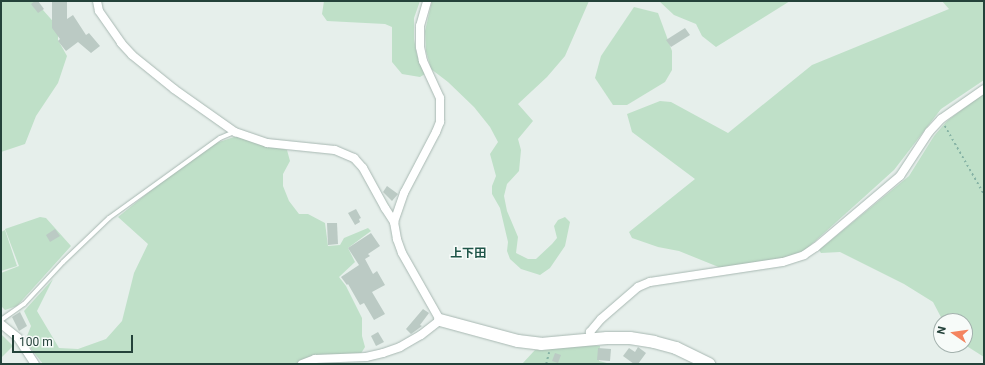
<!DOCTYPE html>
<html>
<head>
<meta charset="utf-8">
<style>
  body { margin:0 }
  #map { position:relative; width:985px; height:365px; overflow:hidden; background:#e6efeb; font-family:Roboto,"Noto Sans JP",sans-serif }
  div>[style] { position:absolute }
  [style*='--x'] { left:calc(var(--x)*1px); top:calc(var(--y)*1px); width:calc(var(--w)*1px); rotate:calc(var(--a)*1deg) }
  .green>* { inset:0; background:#bfe0c8 }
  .building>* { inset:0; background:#bbcac4 }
  .path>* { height:1.5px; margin-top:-0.75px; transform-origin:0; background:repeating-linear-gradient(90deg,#86b3a5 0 2px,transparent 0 5px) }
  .roads { filter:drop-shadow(0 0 1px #a8b8b2) drop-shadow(0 0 1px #a8b8b2) }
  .lane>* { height:4px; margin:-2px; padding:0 2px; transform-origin:2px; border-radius:2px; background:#fff }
  .street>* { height:8px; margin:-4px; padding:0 4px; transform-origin:4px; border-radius:4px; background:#fff }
  .secondary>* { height:12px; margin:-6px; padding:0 6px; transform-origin:6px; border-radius:6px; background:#fff }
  span { translate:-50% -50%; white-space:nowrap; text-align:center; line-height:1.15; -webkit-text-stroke:3px #f7fbf9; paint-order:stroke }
  .neighbourhood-label { font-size:12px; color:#1f5548; font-weight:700 }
  .frame { position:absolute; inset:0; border:2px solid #24423a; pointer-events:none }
  .north { position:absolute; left:933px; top:313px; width:40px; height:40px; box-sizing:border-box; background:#f7fbf9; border:1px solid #a3b1ad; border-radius:50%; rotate:283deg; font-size:11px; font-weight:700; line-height:16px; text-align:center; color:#24423a }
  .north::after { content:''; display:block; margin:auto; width:14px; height:18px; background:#f4845f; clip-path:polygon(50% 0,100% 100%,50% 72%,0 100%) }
  .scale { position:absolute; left:12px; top:335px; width:121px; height:18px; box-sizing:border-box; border:2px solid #24423a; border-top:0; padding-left:5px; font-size:12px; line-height:14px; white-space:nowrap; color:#24423a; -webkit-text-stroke:3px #f7fbf9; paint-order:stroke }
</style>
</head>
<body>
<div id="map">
  <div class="green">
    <div style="clip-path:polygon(1px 1px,35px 1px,58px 27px,58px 40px,67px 56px,58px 83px,36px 116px,25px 144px,1px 152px)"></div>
    <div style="clip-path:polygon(324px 1px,420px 1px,414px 18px,414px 39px,417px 55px,425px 74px,420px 77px,402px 74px,392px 62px,392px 27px,385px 24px,327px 21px,322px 14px)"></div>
    <div style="clip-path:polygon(432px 1px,589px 1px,565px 56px,547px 77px,518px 104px,533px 121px,518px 139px,521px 150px,519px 171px,507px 184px,504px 196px,507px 211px,518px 237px,516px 253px,528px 259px,536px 259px,552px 244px,557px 238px,554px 226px,558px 220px,565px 217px,570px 222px,565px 246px,550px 268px,540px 275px,521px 269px,510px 259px,507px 251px,508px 242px,500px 208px,492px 194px,492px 186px,496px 176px,490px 154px,498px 142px,490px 127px,474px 107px,448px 82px,431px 69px,426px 51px,425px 31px)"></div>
    <div style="clip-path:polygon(659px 1px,790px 1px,716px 47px,702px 36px,696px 24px,674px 15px)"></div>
    <div style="clip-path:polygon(942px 1px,984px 1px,984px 80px,941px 109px,894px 170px,803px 252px,779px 259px,721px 268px,679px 251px,658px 247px,632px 238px,629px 232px,695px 179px,632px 132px,627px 114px,660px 101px,671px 102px,728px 133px,812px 65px,949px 9px)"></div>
    <div style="clip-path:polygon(634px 7px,658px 13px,672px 51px,672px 70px,665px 82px,627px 105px,613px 105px,595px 78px,601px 56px)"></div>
    <div style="clip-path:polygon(984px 93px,984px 357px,965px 345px,965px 321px,943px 321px,933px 302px,904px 284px,840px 252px,821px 253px,819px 250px,909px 176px,934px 136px,947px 121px)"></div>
    <div style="clip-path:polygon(237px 136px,287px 150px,290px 161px,283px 174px,283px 186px,289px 201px,299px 214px,308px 214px,325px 223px,328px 246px,340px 245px,344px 238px,368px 228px,371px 231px,348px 248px,355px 262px,339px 277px,346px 286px,362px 318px,362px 336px,365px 347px,360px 355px,305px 359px,295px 364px,43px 364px,25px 341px,31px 326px,24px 311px,53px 279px,37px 311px,59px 348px,78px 349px,106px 339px,122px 321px,134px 273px,148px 244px,118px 217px,175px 171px,216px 143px)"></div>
    <div style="clip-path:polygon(40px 217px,46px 218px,71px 246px,17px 306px,5px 310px,1px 306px,1px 273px,19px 266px,5px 229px)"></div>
    <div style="clip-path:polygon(5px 230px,17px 266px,1px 271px,1px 232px)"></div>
    <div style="clip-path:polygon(1px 334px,13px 346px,1px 358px)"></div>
    <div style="clip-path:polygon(590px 345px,600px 346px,599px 361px,611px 364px,522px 364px,535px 350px)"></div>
  </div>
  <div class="building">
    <div style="clip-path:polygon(35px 1px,38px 1px,44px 9px,38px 13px,31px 4px)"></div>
    <div style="clip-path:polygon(52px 1px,67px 1px,67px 19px,73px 15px,86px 35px,89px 33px,100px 46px,91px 53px,78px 42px,66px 51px,58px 41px,60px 39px,52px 28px)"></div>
    <div style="clip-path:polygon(685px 28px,690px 35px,671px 47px,666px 40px)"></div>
    <div style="clip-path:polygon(387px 186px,398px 194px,392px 201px,383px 192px)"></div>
    <div style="clip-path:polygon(356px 209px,361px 218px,359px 219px,360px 222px,355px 225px,348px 213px)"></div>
    <div style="clip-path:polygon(327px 223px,337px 223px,338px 244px,328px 245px)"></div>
    <div style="clip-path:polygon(55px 229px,60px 236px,50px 242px,46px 235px)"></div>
    <div style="clip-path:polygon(371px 233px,380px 246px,368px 254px,370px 256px,365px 259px,373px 274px,377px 271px,385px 285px,372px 292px,385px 314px,374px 320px,364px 303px,360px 305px,348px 284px,347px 285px,341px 277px,359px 265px,348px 248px)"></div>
    <div style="clip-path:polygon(423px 309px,429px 313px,420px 325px,422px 326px,411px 334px,406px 329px)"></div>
    <div style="clip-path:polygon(20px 312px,27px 326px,19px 331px,12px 317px)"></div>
    <div style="clip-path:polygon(378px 332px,384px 342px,376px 346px,371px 336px)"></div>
    <div style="clip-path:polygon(638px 347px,646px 353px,638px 364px,634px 364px,623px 356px,629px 348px,635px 352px)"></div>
    <div style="clip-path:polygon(598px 348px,611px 349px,610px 361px,597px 360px)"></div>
    <div style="clip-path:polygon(555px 353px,561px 355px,558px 363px,552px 361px)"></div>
  </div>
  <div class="path">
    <div style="--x:945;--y:126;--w:78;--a:60.2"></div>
    <div style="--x:546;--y:364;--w:12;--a:-76"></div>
  </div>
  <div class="roads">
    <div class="lane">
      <div style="--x:1;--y:320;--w:28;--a:-35"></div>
      <div style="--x:24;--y:304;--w:57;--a:-47.1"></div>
      <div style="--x:63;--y:262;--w:64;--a:-43.7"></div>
      <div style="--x:109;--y:218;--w:137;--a:-35.8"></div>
      <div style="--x:220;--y:138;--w:15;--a:-23"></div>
    </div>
    <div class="street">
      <div style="--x:97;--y:1;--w:10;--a:79"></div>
      <div style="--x:99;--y:11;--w:39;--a:55"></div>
      <div style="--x:121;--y:43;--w:16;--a:47"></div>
      <div style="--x:132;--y:55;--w:54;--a:39"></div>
      <div style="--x:174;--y:89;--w:75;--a:35.2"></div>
      <div style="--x:235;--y:132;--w:34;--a:19"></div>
      <div style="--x:267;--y:143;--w:68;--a:5.9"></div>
      <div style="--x:335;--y:150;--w:21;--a:23"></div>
      <div style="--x:354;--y:158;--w:13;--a:48"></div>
      <div style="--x:363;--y:168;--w:46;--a:61.2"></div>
      <div style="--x:385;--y:208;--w:17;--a:57"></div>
      <div style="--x:1;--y:324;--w:22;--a:39"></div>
      <div style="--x:18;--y:338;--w:31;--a:57"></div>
      <div style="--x:591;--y:340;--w:8;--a:-97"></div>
      <div style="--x:590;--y:332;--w:17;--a:-50"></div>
      <div style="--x:601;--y:319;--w:49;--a:-40.9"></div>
      <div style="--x:638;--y:287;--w:13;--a:-23"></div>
      <div style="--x:650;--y:282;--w:134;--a:-8.6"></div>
      <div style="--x:783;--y:262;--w:22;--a:-18"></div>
      <div style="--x:804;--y:255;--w:14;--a:-34"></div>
      <div style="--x:816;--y:247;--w:110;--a:-40.2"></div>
      <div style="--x:900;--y:176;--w:53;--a:-56.6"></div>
      <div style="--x:929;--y:132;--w:18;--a:-47"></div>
      <div style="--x:941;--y:119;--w:52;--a:-34.9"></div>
      <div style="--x:302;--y:364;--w:14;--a:-21"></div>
      <div style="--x:315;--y:359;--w:51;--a:-2.2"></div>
      <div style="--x:366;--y:357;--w:17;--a:-13"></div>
      <div style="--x:383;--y:353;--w:18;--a:-19"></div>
      <div style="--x:400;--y:347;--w:24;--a:-30"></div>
      <div style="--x:421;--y:335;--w:24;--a:-38"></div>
      <div style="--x:440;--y:320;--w:77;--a:-119.6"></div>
      <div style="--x:402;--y:253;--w:15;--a:-110"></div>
      <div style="--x:397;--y:239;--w:17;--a:-100"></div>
      <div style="--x:394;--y:222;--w:31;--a:-71"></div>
      <div style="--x:404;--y:193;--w:69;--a:-62.3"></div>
      <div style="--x:436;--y:132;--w:11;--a:-68"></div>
      <div style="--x:440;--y:122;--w:24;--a:-90"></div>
      <div style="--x:440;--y:98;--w:41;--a:-114.7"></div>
      <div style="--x:423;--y:61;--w:14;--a:-102"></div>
      <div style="--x:420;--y:47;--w:21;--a:-90"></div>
      <div style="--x:420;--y:26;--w:26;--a:-74"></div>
    </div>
    <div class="secondary">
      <div style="--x:440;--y:320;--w:81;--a:15.1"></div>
      <div style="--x:518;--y:341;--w:23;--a:7"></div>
      <div style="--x:541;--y:344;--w:66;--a:-5.2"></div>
      <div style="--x:607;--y:338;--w:23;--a:0"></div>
      <div style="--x:630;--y:338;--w:24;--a:9"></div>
      <div style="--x:654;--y:342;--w:23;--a:15"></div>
      <div style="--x:676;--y:348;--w:37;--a:26"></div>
    </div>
  </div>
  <div class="neighbourhood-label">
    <span style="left:468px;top:254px">上下田</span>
  </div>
  <div class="frame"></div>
  <div class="north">N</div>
  <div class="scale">100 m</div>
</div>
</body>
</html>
